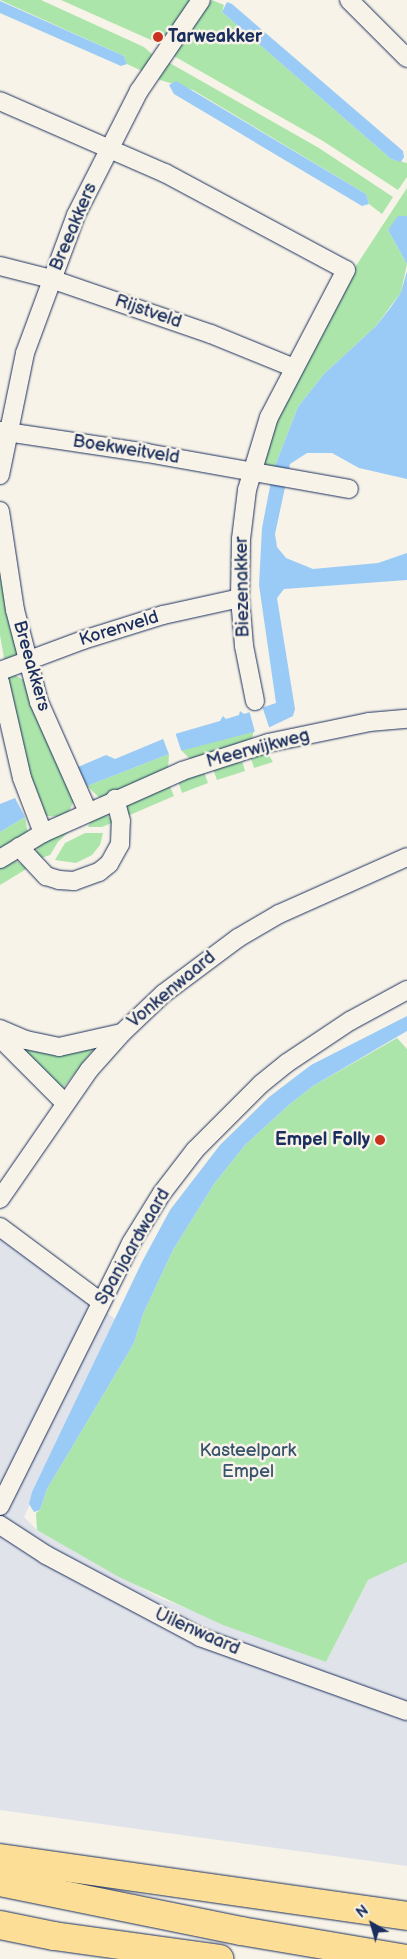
<!DOCTYPE html>
<html>
<head>
<meta charset="utf-8">
<style>
  body { margin:0 }
  #map { position:relative; width:407px; height:1959px; overflow:hidden; background:#f7f3e8; font-family:"Balsamiq Sans",sans-serif }
  div>[style] { position:absolute }
  [style*='--x'] { left:calc(var(--x)*1px); top:calc(var(--y)*1px); width:calc(var(--w)*1px); rotate:calc(var(--a)*1deg) }
  .built>* { inset:0; background:#e0e3ea }
  .green>* { inset:0; background:#ace5aa }
  .water>* { inset:0; background:#99cbf6 }
  .pier>* { inset:0; background:#f7f3e8 }
  .roads { filter:drop-shadow(0 0 1px #1b2f5e) drop-shadow(0 0 1px #1b2f5e) }
  .street>* { height:18px; margin:-9px; padding:0 9px; transform-origin:9px; border-radius:9px; background:#f7f3e8 }
  .highway>* { height:28px; margin:-14px; padding:0 14px; transform-origin:14px; border-radius:14px; background:#fcde96 }
  .dots>* { width:14px; height:14px; translate:-50% -50%; box-sizing:border-box; border:2px solid #f7f3e8; border-radius:50% }
  span { translate:-50% -50%; white-space:nowrap; text-align:center; line-height:1.15; -webkit-text-stroke:5px #f7f3e8; paint-order:stroke }
  .poi-label { font-size:18px; color:#1b2f5e; font-weight:700 }
  .left { translate:0 -50%; text-align:left }
  .right { translate:-100% -50%; text-align:right }
  .street-label { font-size:18px; color:#1b2f5e }
  .park-label { font-size:18px; color:#38536d }
  .north { position:absolute; left:347px; top:1899px; width:50px; height:50px; -webkit-text-stroke:4px #f7f3e8; paint-order:stroke; rotate:322deg; font-size:14px; font-weight:700; line-height:20px; text-align:center; color:#1b2f5e }
  .north::after { content:''; display:block; margin:auto; width:18px; height:22px; background:#1b2f5e; clip-path:polygon(50% 0,100% 100%,50% 72%,0 100%) }
</style>
</head>
<body>
<div id="map">
  <div class="built">
    <div style="clip-path:polygon(0 1234px,115px 1319px,24px 1517px,37px 1530px,160px 1598px,326px 1662px,368px 1580px,407px 1562px,407px 1866px,0 1810px)"></div>
  </div>
  <div class="green">
    <div style="clip-path:polygon(0 0,41px 0,144px 47px,153px 55px,142px 71px,127px 64px,124px 56px)"></div>
    <div style="clip-path:polygon(61px 0,193px 0,160px 44px)"></div>
    <div style="clip-path:polygon(212px 0,224px 5px,222px 12px,391px 159px,407px 163px,407px 177px,398px 190px,323px 141px,172px 55px)"></div>
    <div style="clip-path:polygon(168px 62px,319px 148px,393px 197px,382px 214px,369px 204px,366px 194px,193px 90px,157px 79px)"></div>
    <div style="clip-path:polygon(407px 188px,407px 216px,401px 216px,388px 230px,407px 264px,401px 292px,376px 326px,324px 374px,298px 407px,273px 471px,259px 469px,273px 425px,352px 272px)"></div>
    <div style="clip-path:polygon(0 571px,18px 652px,13px 660px,5px 664px,0 635px)"></div>
    <div style="clip-path:polygon(13px 674px,27px 682px,74px 801px,69px 811px,60px 817px,47px 816px,38px 808px,5px 676px)"></div>
    <div style="clip-path:polygon(254px 730px,252px 739px,192px 761px,181px 750px)"></div>
    <div style="clip-path:polygon(267px 752px,273px 762px,254px 768px,250px 755px)"></div>
    <div style="clip-path:polygon(169px 754px,168px 770px,101px 799px,87px 786px)"></div>
    <div style="clip-path:polygon(241px 757px,245px 771px,217px 780px,212px 766px)"></div>
    <div style="clip-path:polygon(203px 769px,208px 783px,182px 793px,177px 778px)"></div>
    <div style="clip-path:polygon(168px 782px,174px 796px,125px 817px,124px 802px)"></div>
    <div style="clip-path:polygon(105px 813px,114px 822px,102px 827px,88px 827px,90px 822px)"></div>
    <div style="clip-path:polygon(25px 817px,28px 834px,0 851px,0 832px)"></div>
    <div style="clip-path:polygon(78px 823px,58px 842px,50px 855px,36px 860px,37px 846px)"></div>
    <div style="clip-path:polygon(85px 833px,103px 833px,100px 845px,92px 855px,76px 863px,55px 860px,65px 843px)"></div>
    <div style="clip-path:polygon(14px 860px,28px 868px,0 885px,0 866px)"></div>
    <div style="clip-path:polygon(397px 1038px,407px 1049px,407px 1562px,368px 1580px,326px 1662px,223px 1625px,119px 1577px,37px 1530px,36px 1513px,40px 1510px,47px 1489px,134px 1343px,143px 1314px,173px 1250px,214px 1184px,245px 1145px,290px 1104px,313px 1086px)"></div>
    <div style="clip-path:polygon(96px 1046px,63px 1088px,59px 1088px,19px 1047px)"></div>
  </div>
  <div class="water">
    <div style="clip-path:polygon(0 1px,124px 56px,127px 64px,121px 66px,0 13px)"></div>
    <div style="clip-path:polygon(227px 2px,232px 4px,403px 151px,404px 157px,401px 162px,391px 159px,222px 12px)"></div>
    <div style="clip-path:polygon(176px 81px,366px 194px,369px 204px,362px 206px,174px 94px,169px 85px)"></div>
    <div style="clip-path:polygon(398px 216px,407px 216px,407px 264px,388px 230px)"></div>
    <div style="clip-path:polygon(407px 271px,407px 479px,359px 468px,332px 453px,307px 453px,290px 464px,275px 534px,277px 547px,286px 558px,313px 569px,378px 563px,407px 553px,407px 580px,284px 589px,277px 598px,295px 709px,293px 716px,268px 728px,169px 754px,87px 786px,78px 767px,106px 755px,115px 759px,175px 734px,220px 721px,223px 716px,226px 719px,239px 715px,240px 711px,244px 714px,276px 703px,259px 585px,262px 528px,273px 471px,298px 407px,324px 374px,376px 326px,391px 307px,401px 292px)"></div>
    <div style="clip-path:polygon(15px 798px,25px 817px,0 832px,0 804px)"></div>
    <div style="clip-path:polygon(407px 1016px,407px 1031px,313px 1086px,290px 1104px,245px 1145px,214px 1184px,173px 1250px,143px 1314px,134px 1343px,47px 1489px,40px 1510px,34px 1512px,29px 1504px,32px 1492px,142px 1262px,170px 1210px,220px 1145px,269px 1097px,311px 1065px)"></div>
  </div>
  <div class="pier">
    <div style="clip-path:polygon(262px 706px,270px 730px,255px 732px,249px 710px)"></div>
    <div style="clip-path:polygon(175px 732px,182px 753px,170px 757px,162px 736px)"></div>
  </div>
  <div class="roads">
    <div class="street">
      <div style="--x:349;--y:0;--w:82;--a:45"></div>
      <div style="--x:0;--y:101;--w:180;--a:23.6"></div>
      <div style="--x:165;--y:173;--w:205;--a:28.2"></div>
      <div style="--x:346;--y:270;--w:166;--a:117.6"></div>
      <div style="--x:269;--y:417;--w:76;--a:106.8"></div>
      <div style="--x:247;--y:490;--w:49;--a:97"></div>
      <div style="--x:241;--y:539;--w:59;--a:91"></div>
      <div style="--x:240;--y:598;--w:48;--a:85.2"></div>
      <div style="--x:244;--y:646;--w:56;--a:78.7"></div>
      <div style="--x:0;--y:266;--w:53;--a:14.3"></div>
      <div style="--x:51;--y:279;--w:169;--a:19"></div>
      <div style="--x:211;--y:334;--w:87;--a:22.2"></div>
      <div style="--x:0;--y:431;--w:149;--a:8.5"></div>
      <div style="--x:147;--y:453;--w:205;--a:10.1"></div>
      <div style="--x:0;--y:475;--w:125;--a:-78.4"></div>
      <div style="--x:25;--y:353;--w:147;--a:-69.7"></div>
      <div style="--x:76;--y:215;--w:139;--a:-63.1"></div>
      <div style="--x:139;--y:91;--w:110;--a:-55.7"></div>
      <div style="--x:0;--y:511;--w:100;--a:81.4"></div>
      <div style="--x:15;--y:610;--w:95;--a:75.4"></div>
      <div style="--x:39;--y:702;--w:120;--a:66"></div>
      <div style="--x:0;--y:671;--w:89;--a:-20.5"></div>
      <div style="--x:83;--y:640;--w:84;--a:-17.4"></div>
      <div style="--x:163;--y:615;--w:79;--a:-12.4"></div>
      <div style="--x:0;--y:682;--w:98;--a:77.1"></div>
      <div style="--x:22;--y:778;--w:59;--a:69.1"></div>
      <div style="--x:19;--y:847;--w:40;--a:47"></div>
      <div style="--x:46;--y:876;--w:14;--a:17"></div>
      <div style="--x:59;--y:880;--w:15;--a:4"></div>
      <div style="--x:74;--y:881;--w:27;--a:-20"></div>
      <div style="--x:99;--y:872;--w:13;--a:-39"></div>
      <div style="--x:109;--y:864;--w:23;--a:-61"></div>
      <div style="--x:120;--y:844;--w:23;--a:-88"></div>
      <div style="--x:121;--y:821;--w:23;--a:-105"></div>
      <div style="--x:0;--y:859;--w:50;--a:-31.2"></div>
      <div style="--x:43;--y:833;--w:152;--a:-24"></div>
      <div style="--x:182;--y:771;--w:90;--a:-18"></div>
      <div style="--x:268;--y:743;--w:103;--a:-11.7"></div>
      <div style="--x:369;--y:722;--w:38;--a:-5"></div>
      <div style="--x:0;--y:1029;--w:28;--a:23"></div>
      <div style="--x:26;--y:1040;--w:34;--a:12"></div>
      <div style="--x:59;--y:1047;--w:64;--a:-12.7"></div>
      <div style="--x:0;--y:1038;--w:91;--a:45"></div>
      <div style="--x:0;--y:1199;--w:157;--a:-55.4"></div>
      <div style="--x:89;--y:1070;--w:50;--a:-48.3"></div>
      <div style="--x:122;--y:1033;--w:57;--a:-43.6"></div>
      <div style="--x:163;--y:994;--w:94;--a:-36.7"></div>
      <div style="--x:238;--y:938;--w:48;--a:-30.3"></div>
      <div style="--x:279;--y:914;--w:140;--a:-24"></div>
      <div style="--x:0;--y:1227;--w:126;--a:36.6"></div>
      <div style="--x:0;--y:1506;--w:294;--a:-63.5"></div>
      <div style="--x:131;--y:1243;--w:59;--a:-58.2"></div>
      <div style="--x:162;--y:1193;--w:54;--a:-52.5"></div>
      <div style="--x:195;--y:1150;--w:93;--a:-45"></div>
      <div style="--x:261;--y:1084;--w:33;--a:-39"></div>
      <div style="--x:287;--y:1063;--w:76;--a:-33.7"></div>
      <div style="--x:350;--y:1021;--w:65;--a:-28.5"></div>
      <div style="--x:0;--y:1525;--w:55;--a:33.1"></div>
      <div style="--x:46;--y:1555;--w:174;--a:28"></div>
      <div style="--x:200;--y:1637;--w:220;--a:19.7"></div>
    </div>
    <div class="highway">
      <div style="--x:0;--y:1858;--w:411;--a:8.1"></div>
      <div style="--x:0;--y:1882;--w:246;--a:11.5"></div>
      <div style="--x:241;--y:1931;--w:168;--a:9.6"></div>
      <div style="--x:0;--y:1925;--w:55;--a:11.5"></div>
      <div style="--x:54;--y:1936;--w:167;--a:7.9"></div>
    </div>
  </div>
  <div class="dots">
    <div style="left:158px;top:37px;background:#c8321e"></div>
    <div style="left:380px;top:1140px;background:#c8321e"></div>
  </div>
  <div class="poi-label">
    <span class="left" style="left:168px;top:37px">Tarweakker</span>
    <span class="right" style="left:370px;top:1140px">Empel Folly</span>
  </div>
  <div class="street-label">
    <span style="left:74px;top:227px;rotate:-67deg">Breeakkers</span>
    <span style="left:148px;top:312px;rotate:19deg">Rijstveld</span>
    <span style="left:126px;top:450px;rotate:9deg">Boekweitveld</span>
    <span style="left:243px;top:587px;rotate:-91deg">Biezenakker</span>
    <span style="left:119px;top:629px;rotate:-17deg">Korenveld</span>
    <span style="left:31px;top:666px;rotate:74deg">Breeakkers</span>
    <span style="left:258px;top:749px;rotate:-15deg">Meerwijkweg</span>
    <span style="left:172px;top:990px;rotate:-40deg">Vonkenwaard</span>
    <span style="left:133px;top:1247px;rotate:-60deg">Spanjaardwaard</span>
    <span style="left:197px;top:1632px;rotate:24deg">Uilenwaard</span>
  </div>
  <div class="park-label">
    <span style="left:248px;top:1462px">Kasteelpark<br>Empel</span>
  </div>
  <div class="north">N</div>
</div>
</body>
</html>
